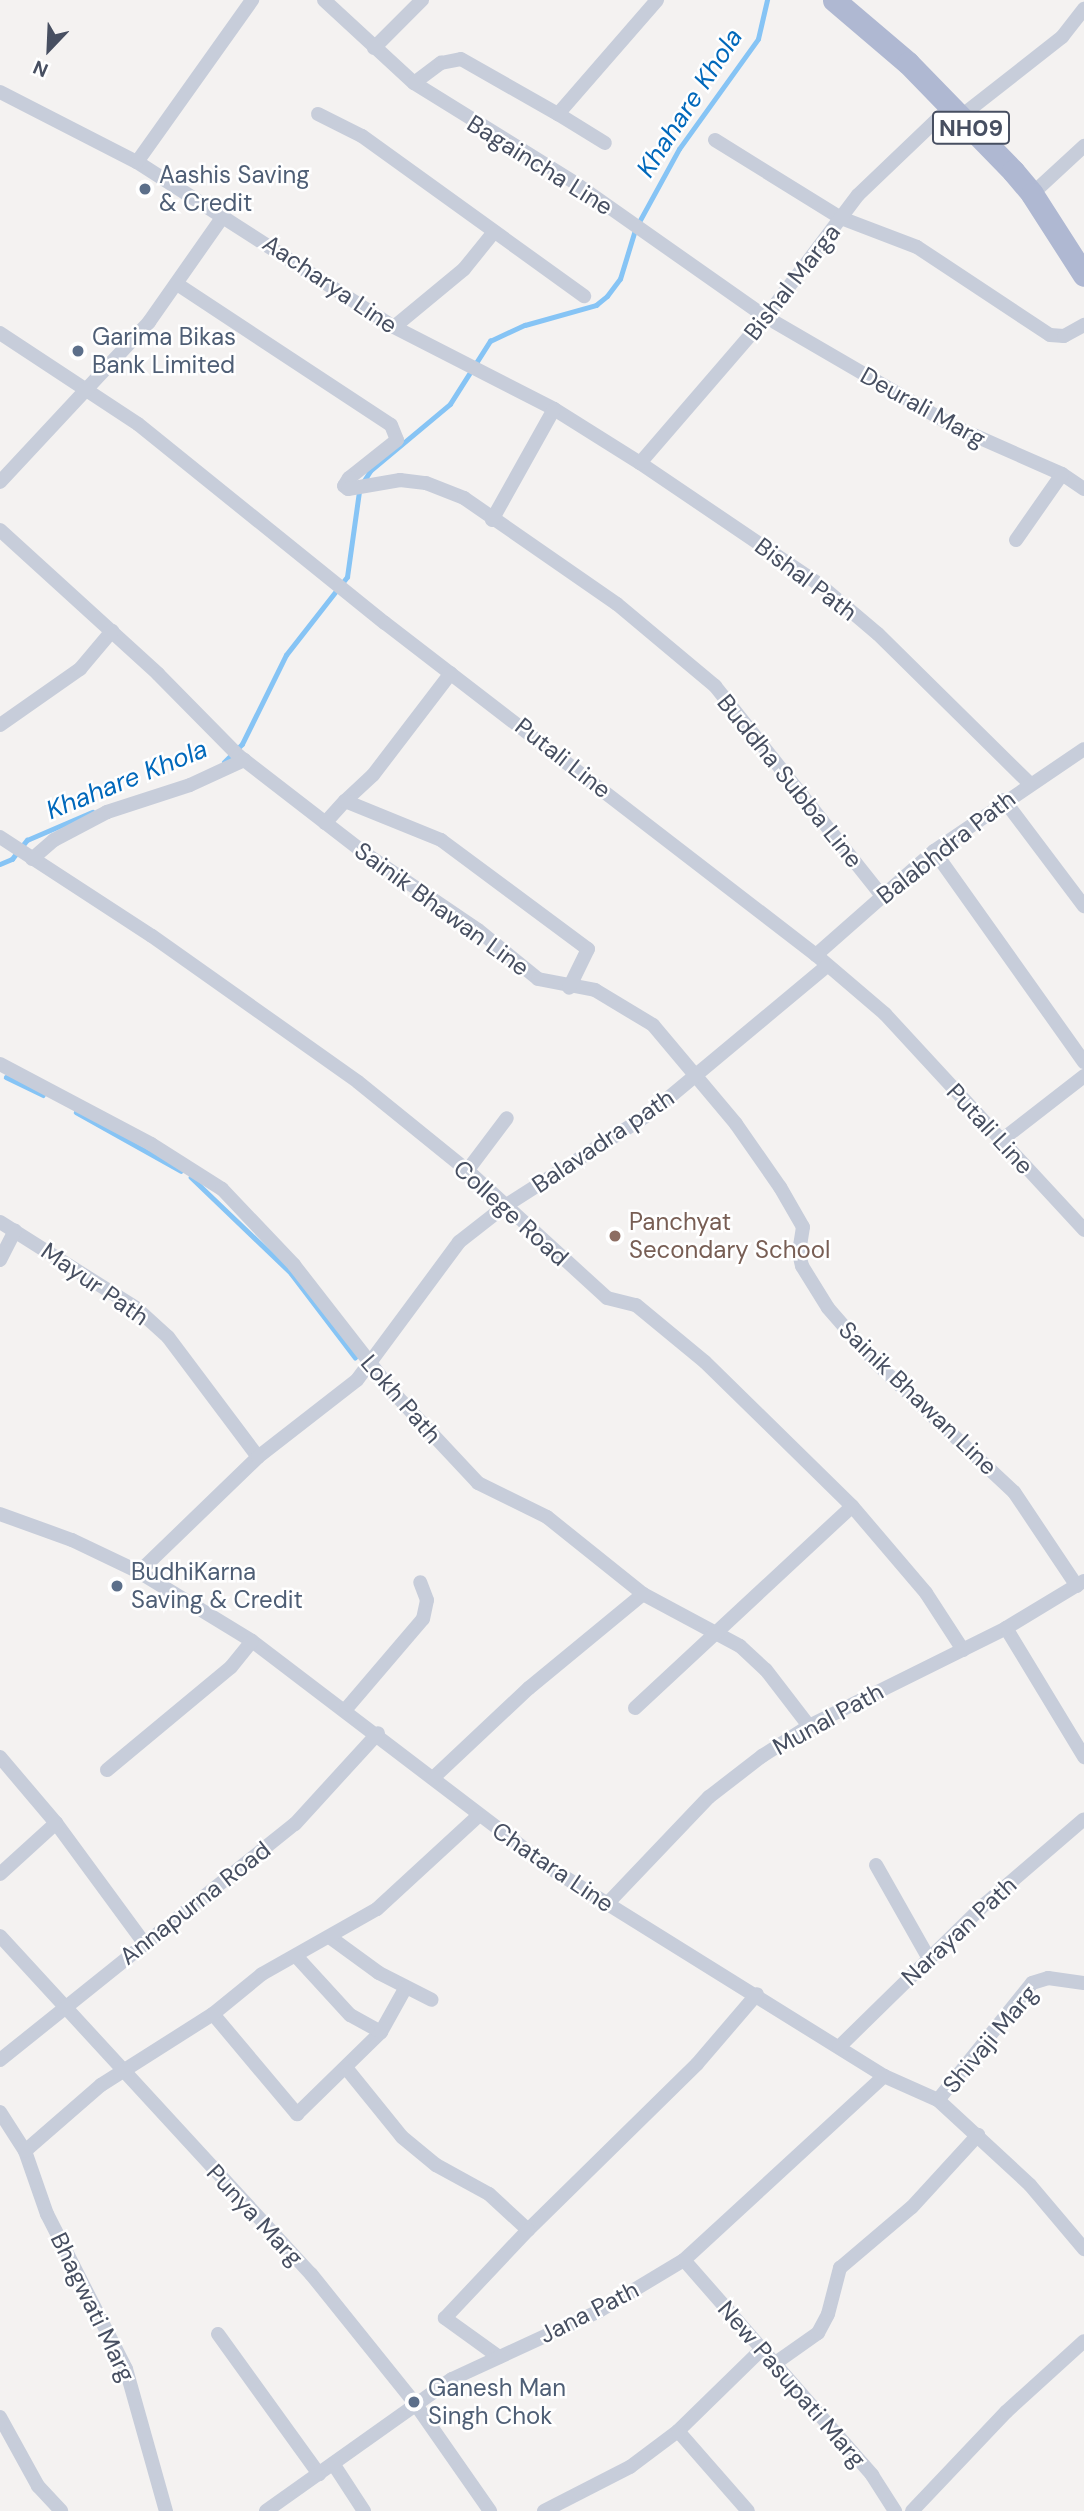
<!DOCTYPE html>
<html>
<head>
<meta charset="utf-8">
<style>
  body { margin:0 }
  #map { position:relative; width:1084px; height:2511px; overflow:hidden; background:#f4f2f1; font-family:"DM Sans",sans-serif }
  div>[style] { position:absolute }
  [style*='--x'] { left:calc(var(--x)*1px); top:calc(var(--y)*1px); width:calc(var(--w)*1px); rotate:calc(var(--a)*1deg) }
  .stream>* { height:4.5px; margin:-2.25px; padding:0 2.25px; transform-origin:2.25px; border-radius:2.25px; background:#86c4f5 }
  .street>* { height:14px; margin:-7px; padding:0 7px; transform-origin:7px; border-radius:7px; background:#c7cdda }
  .primary>* { height:23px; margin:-11.5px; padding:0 11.5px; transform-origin:11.5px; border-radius:11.5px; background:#afb8d2 }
  .dots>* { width:19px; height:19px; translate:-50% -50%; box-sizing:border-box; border:4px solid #fff; border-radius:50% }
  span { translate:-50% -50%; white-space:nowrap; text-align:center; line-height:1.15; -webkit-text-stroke:5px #fff; paint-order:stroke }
  .shield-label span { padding:2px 5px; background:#fff; border:2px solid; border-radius:5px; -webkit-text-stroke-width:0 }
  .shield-label { font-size:23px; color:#474f61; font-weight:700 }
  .street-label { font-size:24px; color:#474f61 }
  .service-label { font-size:24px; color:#4e5e75 }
  .left { translate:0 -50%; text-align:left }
  .education-label { font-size:24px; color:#785e54 }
  .water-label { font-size:26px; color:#0068bb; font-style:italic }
  .north { position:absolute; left:14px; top:14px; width:70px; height:70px; -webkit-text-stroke:5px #fff; paint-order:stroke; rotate:203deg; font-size:19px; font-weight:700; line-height:28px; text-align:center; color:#474f61 }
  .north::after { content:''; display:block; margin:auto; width:24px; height:32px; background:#474f61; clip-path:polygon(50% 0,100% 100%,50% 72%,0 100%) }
</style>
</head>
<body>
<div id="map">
  <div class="stream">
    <div style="--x:639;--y:222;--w:83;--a:-61.3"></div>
    <div style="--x:679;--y:149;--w:135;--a:-54.3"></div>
    <div style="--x:758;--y:39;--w:40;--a:-77"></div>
    <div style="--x:362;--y:484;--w:15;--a:-58"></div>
    <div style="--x:370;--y:471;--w:104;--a:-39.9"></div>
    <div style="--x:450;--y:404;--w:75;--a:-57.6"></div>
    <div style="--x:490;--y:341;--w:38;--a:-25"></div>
    <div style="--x:525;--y:325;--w:74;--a:-15.7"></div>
    <div style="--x:596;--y:305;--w:14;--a:-39"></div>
    <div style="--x:607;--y:296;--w:21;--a:-53"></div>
    <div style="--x:620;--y:279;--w:51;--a:-73"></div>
    <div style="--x:224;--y:762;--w:25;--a:-45"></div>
    <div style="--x:242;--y:744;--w:99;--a:-63.7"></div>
    <div style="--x:286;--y:655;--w:99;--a:-52"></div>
    <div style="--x:347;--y:577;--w:86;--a:-82"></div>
    <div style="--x:0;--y:864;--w:13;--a:-23"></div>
    <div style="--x:12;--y:859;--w:24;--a:-52"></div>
    <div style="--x:27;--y:840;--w:71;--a:-23.3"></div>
    <div style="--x:6;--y:1077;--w:41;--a:25.9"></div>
    <div style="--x:76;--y:1112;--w:120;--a:29.3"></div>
    <div style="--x:191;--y:1177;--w:139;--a:43.8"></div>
    <div style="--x:291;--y:1273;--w:106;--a:52.7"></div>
  </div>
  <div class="street">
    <div style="--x:324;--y:0;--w:122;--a:42.7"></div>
    <div style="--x:414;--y:83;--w:190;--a:31.8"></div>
    <div style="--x:575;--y:183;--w:233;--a:35.1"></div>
    <div style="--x:766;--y:317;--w:216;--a:30.2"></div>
    <div style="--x:953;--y:426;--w:119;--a:23.8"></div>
    <div style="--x:1062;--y:474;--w:27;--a:34"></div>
    <div style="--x:374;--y:48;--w:68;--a:-45"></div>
    <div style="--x:414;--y:83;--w:34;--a:-37"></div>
    <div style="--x:441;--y:63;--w:20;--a:-11"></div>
    <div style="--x:461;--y:59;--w:112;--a:29.6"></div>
    <div style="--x:558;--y:114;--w:151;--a:-49"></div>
    <div style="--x:0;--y:92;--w:154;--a:27.1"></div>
    <div style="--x:137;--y:162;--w:305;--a:32.7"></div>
    <div style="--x:394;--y:327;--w:180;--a:27.1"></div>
    <div style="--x:554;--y:409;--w:102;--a:32.1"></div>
    <div style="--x:640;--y:463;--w:216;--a:34.1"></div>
    <div style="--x:819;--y:584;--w:77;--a:40.3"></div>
    <div style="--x:878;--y:634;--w:212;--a:44.6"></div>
    <div style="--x:318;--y:114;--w:49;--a:26.6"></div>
    <div style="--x:362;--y:136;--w:274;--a:35.8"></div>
    <div style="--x:558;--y:114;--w:55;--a:31.7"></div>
    <div style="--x:960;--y:117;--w:130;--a:-38.1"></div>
    <div style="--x:1062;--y:37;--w:36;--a:-52"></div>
    <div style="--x:715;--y:140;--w:148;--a:31.8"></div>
    <div style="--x:841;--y:218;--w:81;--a:20.9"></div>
    <div style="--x:917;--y:247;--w:159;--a:33.5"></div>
    <div style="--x:1050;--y:335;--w:14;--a:4"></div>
    <div style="--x:1064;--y:336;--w:23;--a:-29"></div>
    <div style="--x:137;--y:162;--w:199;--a:-54.6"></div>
    <div style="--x:1032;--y:194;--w:71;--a:-42.7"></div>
    <div style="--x:177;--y:284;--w:256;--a:33.4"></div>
    <div style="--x:391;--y:425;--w:16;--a:68"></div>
    <div style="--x:397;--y:440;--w:61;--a:141.6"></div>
    <div style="--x:349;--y:478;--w:9;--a:122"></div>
    <div style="--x:344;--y:486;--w:5;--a:37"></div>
    <div style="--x:348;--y:489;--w:53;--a:-9.8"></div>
    <div style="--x:400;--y:480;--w:26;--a:7"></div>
    <div style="--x:426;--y:483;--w:41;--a:21.5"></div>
    <div style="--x:464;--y:498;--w:186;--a:34.7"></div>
    <div style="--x:617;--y:604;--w:128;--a:39.9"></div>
    <div style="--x:715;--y:686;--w:268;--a:51.5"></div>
    <div style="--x:394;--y:327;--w:91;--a:-39.6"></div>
    <div style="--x:464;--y:269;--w:48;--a:-51"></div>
    <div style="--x:0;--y:333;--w:165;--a:33.4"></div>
    <div style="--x:138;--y:424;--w:317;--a:38.9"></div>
    <div style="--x:385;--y:623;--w:544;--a:37.61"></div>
    <div style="--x:816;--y:955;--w:91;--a:40.5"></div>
    <div style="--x:885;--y:1014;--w:294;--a:47.3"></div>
    <div style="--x:640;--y:463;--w:193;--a:-49.2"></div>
    <div style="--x:766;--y:317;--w:153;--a:-53"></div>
    <div style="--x:858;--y:195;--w:127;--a:-43.7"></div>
    <div style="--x:0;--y:482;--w:219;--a:-47"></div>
    <div style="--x:149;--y:322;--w:131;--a:-55"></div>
    <div style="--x:492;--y:520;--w:127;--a:-60.8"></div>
    <div style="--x:0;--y:530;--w:214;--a:42.3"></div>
    <div style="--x:158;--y:674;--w:115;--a:45.4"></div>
    <div style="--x:239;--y:756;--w:160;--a:37.7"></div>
    <div style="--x:366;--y:854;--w:135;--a:34.2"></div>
    <div style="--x:478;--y:930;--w:77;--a:39.2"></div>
    <div style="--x:538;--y:979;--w:58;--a:10.9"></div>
    <div style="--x:595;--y:990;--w:68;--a:31.1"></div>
    <div style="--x:653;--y:1025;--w:129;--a:50"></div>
    <div style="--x:736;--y:1124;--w:77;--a:55.1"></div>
    <div style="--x:780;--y:1187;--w:46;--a:60.1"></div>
    <div style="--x:803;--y:1227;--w:26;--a:99"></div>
    <div style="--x:799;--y:1253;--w:13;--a:77"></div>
    <div style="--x:802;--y:1266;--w:49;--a:58.2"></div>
    <div style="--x:828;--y:1308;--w:73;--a:48.9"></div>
    <div style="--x:876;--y:1363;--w:189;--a:43.1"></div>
    <div style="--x:1014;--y:1492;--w:113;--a:56.2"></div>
    <div style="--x:1016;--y:540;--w:80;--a:-55.1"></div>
    <div style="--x:0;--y:725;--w:98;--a:-35"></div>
    <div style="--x:80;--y:669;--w:50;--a:-49.9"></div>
    <div style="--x:1004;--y:800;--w:133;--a:53"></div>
    <div style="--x:345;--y:801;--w:38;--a:-43"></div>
    <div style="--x:373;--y:775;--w:128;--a:-52.6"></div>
    <div style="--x:325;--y:823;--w:30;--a:-48"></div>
    <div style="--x:345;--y:801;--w:104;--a:22.1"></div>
    <div style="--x:441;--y:840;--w:183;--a:36.6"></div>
    <div style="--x:588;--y:949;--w:43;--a:116"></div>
    <div style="--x:0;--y:837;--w:181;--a:33.1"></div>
    <div style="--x:152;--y:936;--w:252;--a:35.3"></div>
    <div style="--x:358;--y:1082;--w:141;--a:39"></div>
    <div style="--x:468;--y:1171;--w:188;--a:42.4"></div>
    <div style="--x:607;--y:1298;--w:30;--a:14"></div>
    <div style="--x:636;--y:1305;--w:89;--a:39.6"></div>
    <div style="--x:705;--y:1362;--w:206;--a:44.4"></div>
    <div style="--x:852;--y:1506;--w:114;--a:49.6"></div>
    <div style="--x:926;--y:1593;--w:68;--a:57"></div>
    <div style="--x:934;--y:851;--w:259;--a:54.6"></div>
    <div style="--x:32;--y:859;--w:29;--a:-41"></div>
    <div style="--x:54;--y:840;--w:60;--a:-27.8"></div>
    <div style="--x:107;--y:812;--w:87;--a:-18"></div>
    <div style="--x:190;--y:785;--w:60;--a:-24.8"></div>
    <div style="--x:816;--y:955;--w:157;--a:-41.4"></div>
    <div style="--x:934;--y:851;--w:181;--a:-34.2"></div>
    <div style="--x:0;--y:1064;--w:171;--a:27.9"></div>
    <div style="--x:151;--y:1144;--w:84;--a:32.4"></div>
    <div style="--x:222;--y:1189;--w:105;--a:46.5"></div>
    <div style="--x:294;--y:1265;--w:160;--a:52.1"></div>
    <div style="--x:392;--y:1391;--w:126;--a:46.9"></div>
    <div style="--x:478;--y:1483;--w:77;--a:26.2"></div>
    <div style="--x:547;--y:1517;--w:123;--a:38.7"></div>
    <div style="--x:643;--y:1594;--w:110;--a:28.2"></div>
    <div style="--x:740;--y:1646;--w:35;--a:43"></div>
    <div style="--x:766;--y:1670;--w:71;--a:52.5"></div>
    <div style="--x:999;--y:1142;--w:108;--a:-37.8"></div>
    <div style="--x:467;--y:1171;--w:66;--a:-53"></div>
    <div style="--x:0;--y:1222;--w:161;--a:32.3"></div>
    <div style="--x:136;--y:1308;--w:43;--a:42.2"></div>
    <div style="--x:168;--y:1337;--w:150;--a:53.1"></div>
    <div style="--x:0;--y:1260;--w:33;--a:-63"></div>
    <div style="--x:0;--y:1514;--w:77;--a:19.9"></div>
    <div style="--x:72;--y:1540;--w:74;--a:25.5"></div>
    <div style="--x:139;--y:1572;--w:132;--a:31.4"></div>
    <div style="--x:252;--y:1641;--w:375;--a:37.3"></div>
    <div style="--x:550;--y:1868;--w:393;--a:31.9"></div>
    <div style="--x:884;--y:2076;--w:59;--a:24"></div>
    <div style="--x:938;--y:2100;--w:125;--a:42.7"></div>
    <div style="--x:1030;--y:2185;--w:84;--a:49.8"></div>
    <div style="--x:139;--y:1572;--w:165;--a:-44"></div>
    <div style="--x:258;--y:1457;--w:125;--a:-37.9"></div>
    <div style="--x:357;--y:1380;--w:172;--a:-53.5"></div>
    <div style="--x:459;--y:1242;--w:58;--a:-38"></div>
    <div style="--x:505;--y:1206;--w:169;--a:-32.5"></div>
    <div style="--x:648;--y:1115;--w:233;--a:-39.8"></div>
    <div style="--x:1006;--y:1628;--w:151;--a:58.8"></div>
    <div style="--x:635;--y:1708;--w:296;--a:-42.9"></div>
    <div style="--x:346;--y:1709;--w:118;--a:-49.5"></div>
    <div style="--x:423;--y:1619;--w:19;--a:-78"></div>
    <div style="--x:427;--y:1600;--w:19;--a:-111"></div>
    <div style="--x:0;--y:1757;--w:87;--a:49.7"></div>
    <div style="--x:56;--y:1823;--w:149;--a:53.7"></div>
    <div style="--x:107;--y:1770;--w:161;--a:-39.7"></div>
    <div style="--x:231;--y:1667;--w:33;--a:-51"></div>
    <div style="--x:433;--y:1778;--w:132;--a:-43.2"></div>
    <div style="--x:529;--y:1688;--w:148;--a:-39.5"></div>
    <div style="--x:876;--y:1865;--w:106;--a:60.5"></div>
    <div style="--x:0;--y:1874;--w:76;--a:-42.3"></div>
    <div style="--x:606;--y:1905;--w:149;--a:-46.4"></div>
    <div style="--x:709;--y:1797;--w:67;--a:-37.7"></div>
    <div style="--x:762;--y:1756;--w:56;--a:-32.6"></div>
    <div style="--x:809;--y:1726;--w:220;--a:-26.4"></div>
    <div style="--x:1006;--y:1628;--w:91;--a:-31.1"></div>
    <div style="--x:0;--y:1936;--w:459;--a:47.4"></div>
    <div style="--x:311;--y:2274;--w:164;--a:51.2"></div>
    <div style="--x:414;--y:2402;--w:133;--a:55.1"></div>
    <div style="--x:331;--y:1938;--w:59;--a:36.1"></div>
    <div style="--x:379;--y:1973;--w:59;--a:27"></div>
    <div style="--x:213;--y:2014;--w:131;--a:50"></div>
    <div style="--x:297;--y:2114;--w:117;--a:-44.3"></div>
    <div style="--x:381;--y:2032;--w:35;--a:-151"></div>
    <div style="--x:350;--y:2015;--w:80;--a:-132.5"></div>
    <div style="--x:381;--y:2032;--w:51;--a:-60.9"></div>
    <div style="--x:839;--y:2047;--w:204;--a:-44.4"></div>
    <div style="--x:985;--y:1904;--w:130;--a:-40.6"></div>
    <div style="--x:0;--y:2060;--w:378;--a:-38.7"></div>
    <div style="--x:295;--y:1824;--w:123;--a:-47.6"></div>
    <div style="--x:347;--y:2069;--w:87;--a:51"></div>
    <div style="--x:402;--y:2137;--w:44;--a:39.5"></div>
    <div style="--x:436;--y:2165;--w:60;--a:28.7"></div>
    <div style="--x:489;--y:2194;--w:53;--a:42.7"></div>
    <div style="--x:528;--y:2230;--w:237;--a:-44.5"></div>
    <div style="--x:697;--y:2064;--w:92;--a:-49.4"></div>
    <div style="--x:938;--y:2100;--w:150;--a:-51.2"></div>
    <div style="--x:1032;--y:1983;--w:17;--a:-17"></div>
    <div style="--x:1048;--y:1978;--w:36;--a:8"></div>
    <div style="--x:0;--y:2112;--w:46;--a:57.3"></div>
    <div style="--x:25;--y:2151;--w:67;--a:70.8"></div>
    <div style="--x:47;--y:2214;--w:174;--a:63"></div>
    <div style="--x:126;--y:2369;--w:148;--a:74.3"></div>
    <div style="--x:25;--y:2151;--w:101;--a:-41"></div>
    <div style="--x:101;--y:2085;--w:133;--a:-32.4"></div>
    <div style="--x:213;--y:2014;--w:63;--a:-39.2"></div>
    <div style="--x:262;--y:1974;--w:132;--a:-29.5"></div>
    <div style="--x:377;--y:1909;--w:137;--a:-42.6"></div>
    <div style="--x:684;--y:2260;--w:286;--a:48.8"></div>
    <div style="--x:872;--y:2475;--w:43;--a:57.4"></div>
    <div style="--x:218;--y:2334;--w:173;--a:54.2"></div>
    <div style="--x:499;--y:2357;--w:67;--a:-144.2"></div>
    <div style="--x:445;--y:2318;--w:121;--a:-46.7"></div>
    <div style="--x:774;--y:2364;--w:54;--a:-35.2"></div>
    <div style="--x:818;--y:2333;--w:21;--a:-62"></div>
    <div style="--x:828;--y:2314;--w:48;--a:-75.4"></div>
    <div style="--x:840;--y:2268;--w:94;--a:-40.3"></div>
    <div style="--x:912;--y:2207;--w:98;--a:-47.5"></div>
    <div style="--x:0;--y:2417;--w:79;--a:61.2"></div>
    <div style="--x:38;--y:2486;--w:34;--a:47"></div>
    <div style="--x:678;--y:2431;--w:106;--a:48.8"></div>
    <div style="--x:334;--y:2465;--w:55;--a:56.9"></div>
    <div style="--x:266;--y:2511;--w:228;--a:-35.4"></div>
    <div style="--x:452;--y:2379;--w:162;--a:-24.8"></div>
    <div style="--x:599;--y:2311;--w:99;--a:-31"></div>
    <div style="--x:684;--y:2260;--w:272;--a:-42.6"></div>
    <div style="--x:544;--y:2511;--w:97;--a:-27.1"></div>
    <div style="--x:630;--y:2467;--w:60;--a:-36.9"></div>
    <div style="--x:678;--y:2431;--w:116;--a:-44.3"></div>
    <div style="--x:912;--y:2511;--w:137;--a:-46.5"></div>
    <div style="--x:1006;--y:2412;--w:105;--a:-42.3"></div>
  </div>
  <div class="primary">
    <div style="--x:834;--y:0;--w:97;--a:40.4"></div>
    <div style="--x:908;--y:63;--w:151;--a:45.8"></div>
    <div style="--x:1013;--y:171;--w:30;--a:50"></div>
    <div style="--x:1032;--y:194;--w:96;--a:57.3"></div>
  </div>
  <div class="dots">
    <div style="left:145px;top:189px;background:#5c6f8a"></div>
    <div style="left:78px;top:351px;background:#5c6f8a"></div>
    <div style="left:615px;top:1236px;background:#8d6e63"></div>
    <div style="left:117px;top:1586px;background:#5c6f8a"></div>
    <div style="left:414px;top:2402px;background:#5c6f8a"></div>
  </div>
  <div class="shield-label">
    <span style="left:971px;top:128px">NH09</span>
  </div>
  <div class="street-label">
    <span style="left:540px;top:165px;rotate:32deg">Bagaincha Line</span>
    <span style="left:792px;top:282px;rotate:-52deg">Bishal Marga</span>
    <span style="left:330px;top:284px;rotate:34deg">Aacharya Line</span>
    <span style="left:923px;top:407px;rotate:29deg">Deurali Marg</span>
    <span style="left:806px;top:579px;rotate:37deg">Bishal Path</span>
    <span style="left:563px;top:758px;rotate:38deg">Putali Line</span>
    <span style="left:790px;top:781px;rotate:51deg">Buddha Subba Line</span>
    <span style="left:946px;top:847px;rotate:-38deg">Balabhdra Path</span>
    <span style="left:442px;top:909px;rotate:36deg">Sainik Bhawan Line</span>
    <span style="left:990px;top:1129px;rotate:47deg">Putali Line</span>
    <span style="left:603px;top:1141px;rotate:-34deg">Balavadra path</span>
    <span style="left:511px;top:1213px;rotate:42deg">College Road</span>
    <span style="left:95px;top:1284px;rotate:35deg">Mayur Path</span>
    <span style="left:918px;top:1398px;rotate:44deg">Sainik Bhawan Line</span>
    <span style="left:401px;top:1399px;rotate:49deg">Lokh Path</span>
    <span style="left:828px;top:1719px;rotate:-29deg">Munal Path</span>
    <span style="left:553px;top:1867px;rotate:34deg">Chatara Line</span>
    <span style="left:195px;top:1903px;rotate:-38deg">Annapurna Road</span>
    <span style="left:959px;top:1931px;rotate:-43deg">Narayan Path</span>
    <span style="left:990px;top:2039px;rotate:-50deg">Shivaji Marg</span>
    <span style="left:255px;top:2215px;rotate:47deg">Punya Marg</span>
    <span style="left:93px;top:2307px;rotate:64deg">Bhagwati Marg</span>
    <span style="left:589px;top:2312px;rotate:-27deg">Jana Path</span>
    <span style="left:792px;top:2384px;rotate:49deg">New Pasupati Marg</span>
  </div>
  <div class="service-label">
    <span class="left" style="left:159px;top:189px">Aashis Saving<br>&amp; Credit</span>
    <span class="left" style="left:92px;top:351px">Garima Bikas<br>Bank Limited</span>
    <span class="left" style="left:131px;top:1586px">BudhiKarna<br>Saving &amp; Credit</span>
    <span class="left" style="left:428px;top:2402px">Ganesh Man<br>Singh Chok</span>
  </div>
  <div class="education-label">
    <span class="left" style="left:629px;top:1236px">Panchyat<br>Secondary School</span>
  </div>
  <div class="water-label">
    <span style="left:690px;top:103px;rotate:-57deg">Khahare Khola</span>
    <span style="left:127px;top:780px;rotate:-22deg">Khahare Khola</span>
  </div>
  <div class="north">N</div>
</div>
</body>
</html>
